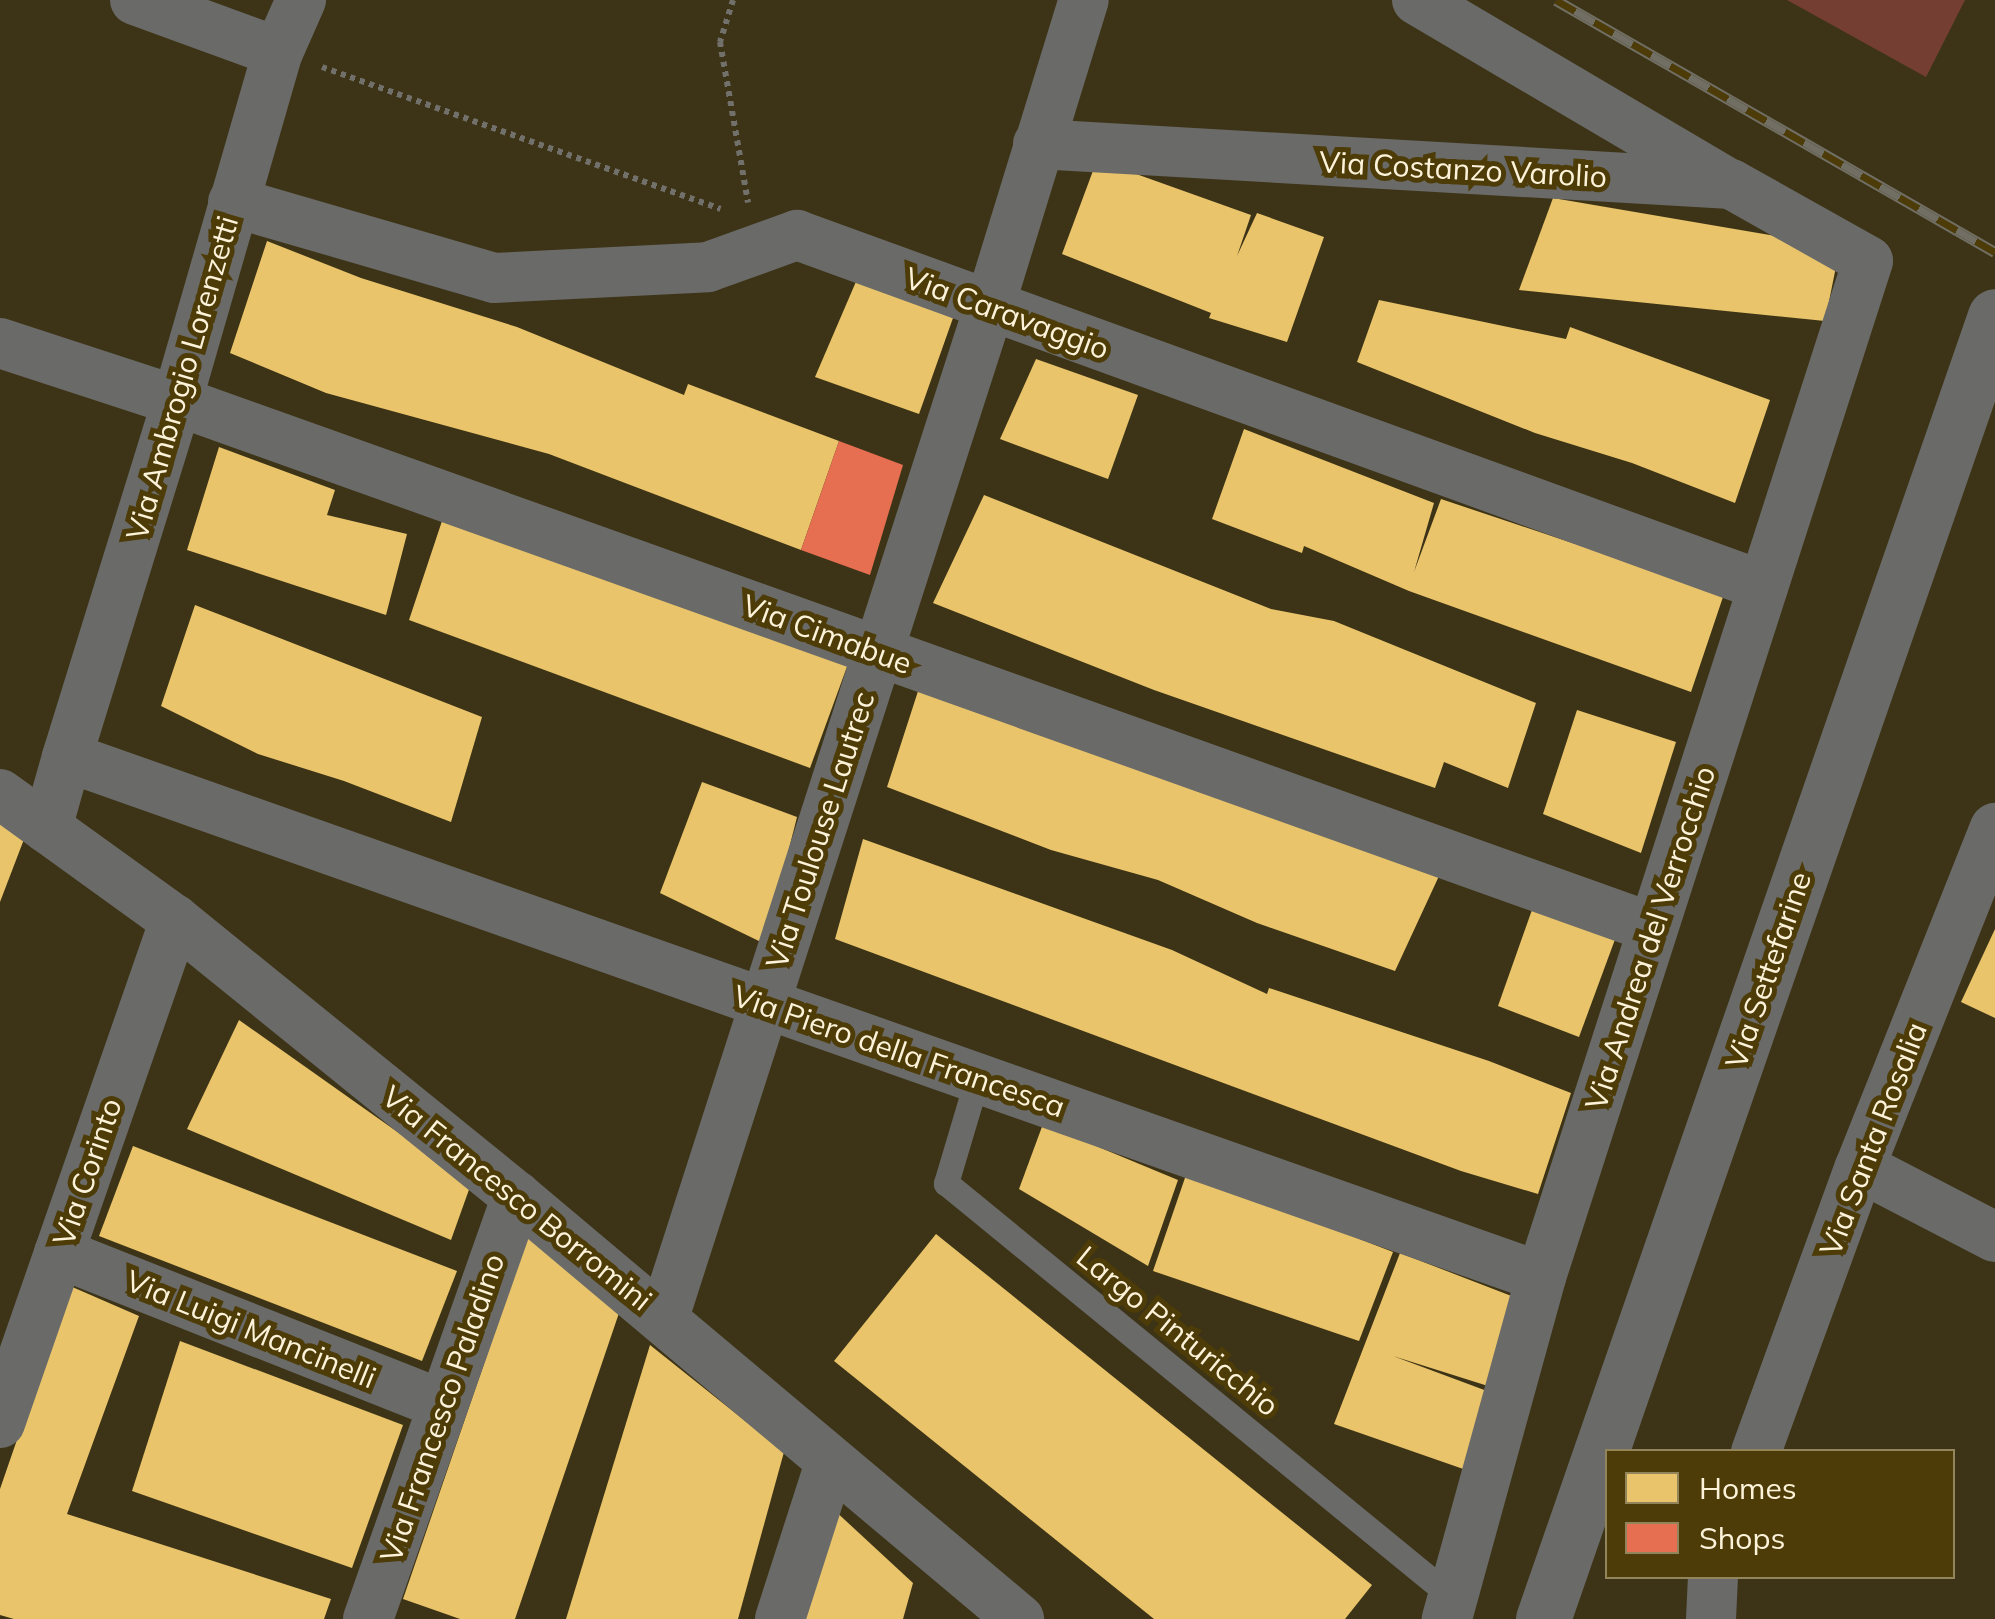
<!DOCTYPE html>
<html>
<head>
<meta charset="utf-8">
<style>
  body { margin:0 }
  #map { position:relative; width:1995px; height:1619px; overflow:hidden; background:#3d3417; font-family:Mulish,sans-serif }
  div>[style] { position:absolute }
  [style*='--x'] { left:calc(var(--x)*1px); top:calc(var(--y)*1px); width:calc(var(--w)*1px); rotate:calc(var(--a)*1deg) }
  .green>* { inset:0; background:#753e33 }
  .homes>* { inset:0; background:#e9c46a }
  .shops>* { inset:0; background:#e76f51 }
  .path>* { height:6px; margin-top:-3px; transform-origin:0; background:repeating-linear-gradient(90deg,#72706a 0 5px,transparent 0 10px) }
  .service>* { height:25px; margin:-12.5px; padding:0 12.5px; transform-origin:12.5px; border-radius:12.5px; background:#6a6a68 }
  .minor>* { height:50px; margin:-25px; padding:0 25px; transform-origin:25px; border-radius:25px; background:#6a6a68 }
  .tertiary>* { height:55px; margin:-27.5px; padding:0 27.5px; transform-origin:27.5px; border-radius:27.5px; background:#6a6a68 }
  .rail>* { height:11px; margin-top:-5.5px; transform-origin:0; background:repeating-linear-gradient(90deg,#4d3c07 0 22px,#716e63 0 44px); box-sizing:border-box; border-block:2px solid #716e63 }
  span { translate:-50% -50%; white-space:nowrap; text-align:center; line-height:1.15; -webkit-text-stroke:10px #4d3c07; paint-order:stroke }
  .street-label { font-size:30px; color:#fdf3da }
  .legend { position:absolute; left:1605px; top:1449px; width:350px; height:130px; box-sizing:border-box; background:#4d3c07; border:2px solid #93855b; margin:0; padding:12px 18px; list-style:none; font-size:30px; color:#fdf3da }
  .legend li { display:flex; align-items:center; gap:20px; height:50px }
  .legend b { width:50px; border:2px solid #93855b }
</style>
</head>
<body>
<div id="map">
  <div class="green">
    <div style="clip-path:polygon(1787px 0,1965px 0,1926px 77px)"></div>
  </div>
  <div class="homes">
    <div style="clip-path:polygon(1097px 160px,1251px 215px,1237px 256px,1257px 213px,1324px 237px,1287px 342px,1209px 318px,1211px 313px,1062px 254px)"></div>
    <div style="clip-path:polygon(1553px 198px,1840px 247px,1825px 321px,1519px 290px)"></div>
    <div style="clip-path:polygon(267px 241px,361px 278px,517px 327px,684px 395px,688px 384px,839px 441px,801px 550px,549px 454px,326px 393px,230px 353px)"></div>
    <div style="clip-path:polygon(858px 277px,953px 318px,919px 414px,815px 377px)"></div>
    <div style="clip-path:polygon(1379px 300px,1566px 339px,1570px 327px,1770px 400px,1735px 503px,1632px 463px,1535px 433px,1357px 362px)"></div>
    <div style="clip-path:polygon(1036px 359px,1138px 395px,1108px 479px,1000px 439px)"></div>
    <div style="clip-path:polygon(1244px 429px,1434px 503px,1414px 572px,1441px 499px,1724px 594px,1691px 692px,1409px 591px,1304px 546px,1302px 553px,1212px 519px)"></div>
    <div style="clip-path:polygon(219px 447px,335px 490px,327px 515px,407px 534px,386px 615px,187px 550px)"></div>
    <div style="clip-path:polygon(984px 495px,1271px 609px,1334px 621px,1536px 703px,1508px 788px,1444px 762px,1435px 788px,1154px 690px,933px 603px)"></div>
    <div style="clip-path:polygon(443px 518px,848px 664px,810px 768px,409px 620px)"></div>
    <div style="clip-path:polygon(195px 605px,482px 717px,451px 822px,344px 781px,258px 754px,161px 706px)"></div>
    <div style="clip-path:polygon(920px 685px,1439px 876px,1395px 971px,1257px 923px,1158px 880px,1051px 850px,887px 787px)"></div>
    <div style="clip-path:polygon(1577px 710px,1676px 742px,1641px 853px,1543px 814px)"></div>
    <div style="clip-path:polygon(702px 782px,797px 817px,765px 944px,660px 893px)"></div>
    <div style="clip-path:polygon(0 817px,26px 834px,0 902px)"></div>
    <div style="clip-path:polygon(863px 839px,1172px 950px,1267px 994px,1269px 988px,1489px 1061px,1571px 1093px,1538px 1194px,1461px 1171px,835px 939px)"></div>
    <div style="clip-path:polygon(1533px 907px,1617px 934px,1579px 1037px,1498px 1006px)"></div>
    <div style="clip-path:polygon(1995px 929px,1995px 1018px,1961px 1002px)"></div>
    <div style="clip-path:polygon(239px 1020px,471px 1184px,451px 1240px,187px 1129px)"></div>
    <div style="clip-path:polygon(1043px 1124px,1178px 1180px,1148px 1266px,1019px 1189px)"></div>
    <div style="clip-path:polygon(133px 1146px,457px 1271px,422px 1361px,99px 1236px)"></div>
    <div style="clip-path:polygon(1187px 1172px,1393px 1252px,1359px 1341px,1153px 1271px)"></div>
    <div style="clip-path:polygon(936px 1234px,1372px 1585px,1345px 1619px,1154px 1619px,834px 1361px)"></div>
    <div style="clip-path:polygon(528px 1236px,619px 1313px,515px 1619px,460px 1619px,403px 1599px)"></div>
    <div style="clip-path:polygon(1400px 1253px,1514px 1297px,1488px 1386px,1393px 1356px,1487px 1391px,1469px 1471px,1334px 1424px)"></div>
    <div style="clip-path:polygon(70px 1286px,139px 1316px,67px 1514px,331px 1599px,324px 1619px,14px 1619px,0 1615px,0 1489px)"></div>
    <div style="clip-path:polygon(180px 1341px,403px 1425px,352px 1568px,132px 1491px)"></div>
    <div style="clip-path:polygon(650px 1345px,784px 1452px,738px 1619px,566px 1619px)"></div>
    <div style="clip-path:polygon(832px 1508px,913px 1583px,903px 1619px,798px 1619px)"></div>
  </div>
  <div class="shops">
    <div style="clip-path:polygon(839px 441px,903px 465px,870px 575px,801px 550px)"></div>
  </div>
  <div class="path">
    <div style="--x:733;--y:0;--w:44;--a:107.2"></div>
    <div style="--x:720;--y:42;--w:163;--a:80.1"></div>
    <div style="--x:322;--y:67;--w:423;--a:19.6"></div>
  </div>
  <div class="service">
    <div style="--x:977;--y:1079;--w:109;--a:106.6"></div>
    <div style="--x:946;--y:1183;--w:654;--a:39.29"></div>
  </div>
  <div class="minor">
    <div style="--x:135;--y:0;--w:152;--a:20"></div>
    <div style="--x:1417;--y:0;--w:355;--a:30.5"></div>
    <div style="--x:1038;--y:144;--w:694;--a:3.3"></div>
    <div style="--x:1731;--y:184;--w:157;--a:29.3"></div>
    <div style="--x:1868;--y:261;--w:1067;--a:107.84"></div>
    <div style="--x:1541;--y:1277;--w:355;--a:105.4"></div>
    <div style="--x:233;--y:202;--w:272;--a:16.2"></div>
    <div style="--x:494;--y:278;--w:214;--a:-2.9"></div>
    <div style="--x:708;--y:267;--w:95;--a:-19.8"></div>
    <div style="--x:797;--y:235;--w:1028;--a:19.97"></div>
    <div style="--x:0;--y:343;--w:186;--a:18.1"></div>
    <div style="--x:177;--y:401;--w:1567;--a:19.65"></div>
    <div style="--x:67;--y:757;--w:373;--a:-72.8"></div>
    <div style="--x:177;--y:401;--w:363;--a:-73.9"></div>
    <div style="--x:278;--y:52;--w:57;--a:-66.1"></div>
    <div style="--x:0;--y:794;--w:216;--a:35.8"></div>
    <div style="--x:175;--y:920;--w:440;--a:39"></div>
    <div style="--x:517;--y:1197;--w:656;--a:40.05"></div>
    <div style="--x:47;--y:828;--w:74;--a:-74.3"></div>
    <div style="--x:67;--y:757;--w:1563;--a:19.43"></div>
    <div style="--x:1860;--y:1167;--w:152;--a:27.4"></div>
    <div style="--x:59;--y:1253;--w:413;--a:21.6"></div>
    <div style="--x:664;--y:1317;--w:1060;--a:-72.15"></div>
    <div style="--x:989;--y:308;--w:322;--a:-72.9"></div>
    <div style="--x:0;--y:1423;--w:533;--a:-70.82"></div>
    <div style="--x:1756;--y:1452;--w:303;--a:-70"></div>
    <div style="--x:1860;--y:1167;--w:365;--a:-68.3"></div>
    <div style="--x:368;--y:1619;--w:448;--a:-70.6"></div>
    <div style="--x:780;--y:1619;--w:164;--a:-72.2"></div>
    <div style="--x:1711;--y:1619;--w:43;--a:-87.3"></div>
  </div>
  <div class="tertiary">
    <div style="--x:1543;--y:1619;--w:1379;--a:-70.87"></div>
  </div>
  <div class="rail">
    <div style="--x:1556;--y:0;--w:506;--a:29.86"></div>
  </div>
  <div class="street-label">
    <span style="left:1463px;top:169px;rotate:3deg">Via Costanzo Varolio</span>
    <span style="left:1007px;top:313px;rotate:20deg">Via Caravaggio</span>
    <span style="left:182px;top:378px;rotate:-74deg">Via Ambrogio Lorenzetti</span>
    <span style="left:827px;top:634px;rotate:20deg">Via Cimabue</span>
    <span style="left:820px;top:830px;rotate:-72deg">Via Toulouse Lautrec</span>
    <span style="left:1650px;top:938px;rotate:-72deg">Via Andrea del Verrocchio</span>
    <span style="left:1768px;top:970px;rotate:-71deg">Via Settefarine</span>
    <span style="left:899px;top:1051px;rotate:19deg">Via Piero della Francesca</span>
    <span style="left:1873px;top:1139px;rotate:-69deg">Via Santa Rosalia</span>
    <span style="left:87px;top:1172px;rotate:-71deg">Via Corinto</span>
    <span style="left:517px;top:1198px;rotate:39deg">Via Francesco Borromini</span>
    <span style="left:251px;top:1329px;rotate:22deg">Via Luigi Mancinelli</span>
    <span style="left:1178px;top:1331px;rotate:39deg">Largo Pinturicchio</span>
    <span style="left:442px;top:1408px;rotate:-71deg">Via Francesco Paladino</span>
  </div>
  <ul class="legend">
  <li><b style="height:28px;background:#e9c46a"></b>Homes</li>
  <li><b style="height:28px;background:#e76f51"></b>Shops</li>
  </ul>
</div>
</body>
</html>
